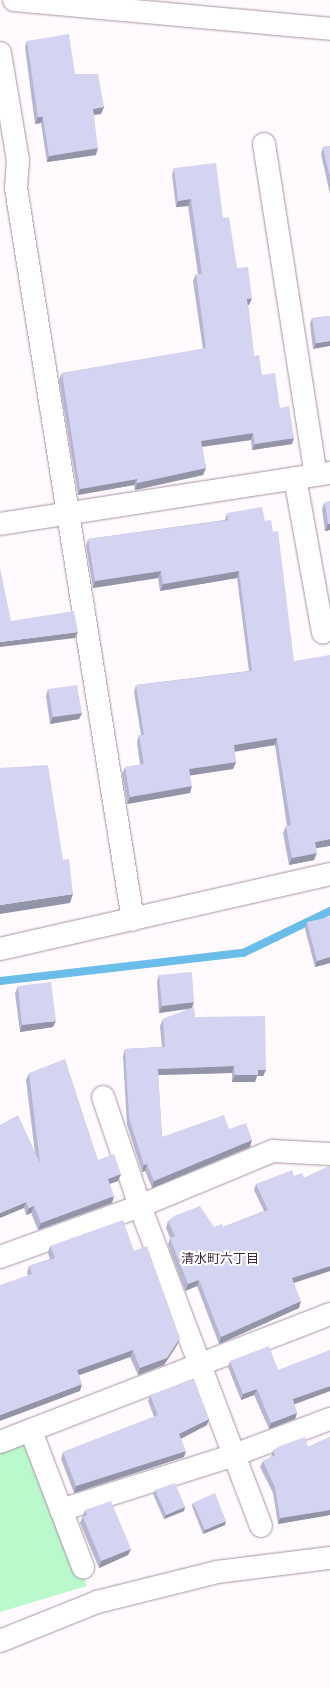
<!DOCTYPE html>
<html>
<head>
<meta charset="utf-8">
<style>
  body { margin:0 }
  #map { position:relative; width:330px; height:1688px; overflow:hidden; background:#fffafe; font-family:Montserrat,"Noto Sans JP",sans-serif }
  div>[style] { position:absolute }
  [style*='--x'] { left:calc(var(--x)*1px); top:calc(var(--y)*1px); width:calc(var(--w)*1px); rotate:calc(var(--a)*1deg) }
  .green>* { inset:0; background:#baf9cc }
  .stream>* { height:8px; margin:-4px; padding:0 4px; transform-origin:4px; border-radius:4px; background:#6abde8 }
  .roads { filter:drop-shadow(0 0 1px #a791a5) drop-shadow(0 0 1px #a791a5) }
  .street>* { height:22px; margin:-11px; padding:0 11px; transform-origin:11px; border-radius:11px; background:#fff }
  .secondary>* { height:22px; margin:-11px; padding:0 11px; transform-origin:11px; border-radius:11px; background:#fff }
  .wall>* { inset:0; background:#b6b6d0 }
  .shaded-wall>* { inset:0; background:#9494a9 }
  .building>* { inset:0; background:#d4d4f2 }
  span { translate:-50% -50%; white-space:nowrap; text-align:center; line-height:1.15; -webkit-text-stroke:4px #fff; paint-order:stroke }
  .neighbourhood-label { font-size:13px; color:#3c2a3a }
</style>
</head>
<body>
<div id="map">
  <div class="green">
    <div style="clip-path:polygon(31px 1431px,87px 1586px,0 1612px,0 1442px)"></div>
  </div>
  <div class="stream">
    <div style="--x:0;--y:981;--w:245;--a:-6.6"></div>
    <div style="--x:243;--y:953;--w:97;--a:-25.8"></div>
  </div>
  <div class="roads">
    <div class="street">
      <div style="--x:14;--y:0;--w:317;--a:5.2"></div>
      <div style="--x:0;--y:53;--w:109;--a:80.5"></div>
      <div style="--x:18;--y:160;--w:28;--a:94"></div>
      <div style="--x:16;--y:188;--w:741;--a:80.92"></div>
      <div style="--x:264;--y:144;--w:335;--a:81.1"></div>
      <div style="--x:295;--y:478;--w:157;--a:79.7"></div>
      <div style="--x:0;--y:524;--w:334;--a:-8.8"></div>
      <div style="--x:0;--y:1257;--w:149;--a:-20"></div>
      <div style="--x:140;--y:1206;--w:144;--a:-22.5"></div>
      <div style="--x:273;--y:1151;--w:57;--a:3"></div>
      <div style="--x:31;--y:1431;--w:146;--a:69.1"></div>
      <div style="--x:0;--y:1442;--w:354;--a:-21.2"></div>
      <div style="--x:61;--y:1510;--w:182;--a:-17.6"></div>
      <div style="--x:234;--y:1455;--w:266;--a:-110.7"></div>
      <div style="--x:140;--y:1206;--w:115;--a:-108.7"></div>
      <div style="--x:261;--y:1526;--w:76;--a:-110.8"></div>
      <div style="--x:234;--y:1455;--w:103;--a:-20.6"></div>
      <div style="--x:0;--y:1641;--w:105;--a:-21.9"></div>
      <div style="--x:97;--y:1602;--w:124;--a:-14"></div>
      <div style="--x:217;--y:1572;--w:114;--a:-7.1"></div>
    </div>
    <div class="secondary">
      <div style="--x:0;--y:949;--w:338;--a:-12.8"></div>
    </div>
  </div>
  <div class="wall">
    <div style="clip-path:polygon(27px 41px,104px 107px,101px 114px,94px 115px,96px 155px,47px 162px,41px 123px,35px 124px,25px 47px)"></div>
    <div style="clip-path:polygon(330px 146px,330px 194px,321px 154px,323px 147px)"></div>
    <div style="clip-path:polygon(174px 168px,223px 218px,237px 268px,249px 305px,248px 305px,254px 356px,262px 375px,280px 408px,292px 444px,252px 450px,251px 440px,202px 447px,206px 468px,203px 475px,135px 490px,134px 485px,78px 495px,59px 380px,62px 373px,203px 349px,193px 281px,196px 274px,198px 274px,188px 206px,176px 207px,172px 175px)"></div>
    <div style="clip-path:polygon(330px 316px,313px 349px,310px 324px,312px 318px)"></div>
    <div style="clip-path:polygon(325px 502px,330px 530px,325px 531px,322px 509px)"></div>
    <div style="clip-path:polygon(227px 513px,316px 848px,314px 860px,289px 865px,283px 833px,286px 826px,287px 826px,275px 745px,234px 752px,236px 762px,233px 769px,190px 775px,190px 793px,127px 804px,122px 774px,125px 767px,140px 765px,137px 742px,139px 735px,141px 735px,134px 692px,136px 685px,249px 671px,237px 578px,160px 591px,158px 578px,93px 588px,86px 546px,88px 539px,225px 520px)"></div>
    <div style="clip-path:polygon(48px 689px,82px 713px,79px 719px,50px 724px,46px 696px)"></div>
    <div style="clip-path:polygon(307px 922px,330px 963px,315px 967px,305px 929px)"></div>
    <div style="clip-path:polygon(159px 975px,192px 1008px,195px 1017px,266px 1070px,263px 1076px,257px 1076px,255px 1082px,232px 1082px,232px 1073px,158px 1075px,162px 1137px,229px 1129px,250px 1147px,152px 1188px,145px 1171px,142px 1172px,127px 1125px,123px 1056px,125px 1049px,162px 1047px,160px 1026px,163px 1019px,189px 1009px,159px 1013px,157px 981px)"></div>
    <div style="clip-path:polygon(18px 986px,53px 1027px,20px 1032px,15px 993px)"></div>
    <div style="clip-path:polygon(29px 1073px,98px 1160px,121px 1174px,118px 1181px,110px 1184px,112px 1203px,38px 1230px,31px 1213px,26px 1215px,24px 1208px,35px 1153px,26px 1080px)"></div>
    <div style="clip-path:polygon(330px 1166px,330px 1271px,294px 1283px,299px 1308px,219px 1344px,197px 1286px,185px 1291px,168px 1245px,170px 1238px,166px 1228px,168px 1221px,214px 1227px,223px 1227px,264px 1211px,254px 1190px,256px 1184px,294px 1176px,304px 1178px)"></div>
    <div style="clip-path:polygon(50px 1246px,134px 1251px,177px 1345px,164px 1365px,138px 1375px,130px 1357px,79px 1375px,80px 1391px,27px 1273px,29px 1266px,50px 1259px,48px 1253px)"></div>
    <div style="clip-path:polygon(230px 1361px,278px 1370px,330px 1391px,294px 1404px,297px 1413px,295px 1419px,269px 1429px,254px 1395px,241px 1400px,228px 1367px)"></div>
    <div style="clip-path:polygon(150px 1395px,207px 1425px,181px 1439px,184px 1457px,74px 1493px,61px 1459px,63px 1452px,154px 1417px,148px 1401px)"></div>
    <div style="clip-path:polygon(330px 1437px,330px 1515px,278px 1524px,273px 1493px,260px 1467px,263px 1461px,271px 1457px,273px 1450px,308px 1447px)"></div>
    <div style="clip-path:polygon(155px 1490px,185px 1507px,184px 1511px,164px 1519px,153px 1494px)"></div>
    <div style="clip-path:polygon(193px 1503px,225px 1525px,203px 1534px,192px 1506px)"></div>
    <div style="clip-path:polygon(85px 1510px,131px 1549px,128px 1555px,99px 1568px,80px 1523px)"></div>
  </div>
  <div class="shaded-wall">
    <div style="clip-path:polygon(104px 107px,101px 114px,91px 115px,93px 109px)"></div>
    <div style="clip-path:polygon(38px 117px,43px 117px,41px 123px,35px 124px)"></div>
    <div style="clip-path:polygon(98px 148px,96px 155px,47px 162px,49px 156px)"></div>
    <div style="clip-path:polygon(191px 199px,188px 206px,176px 207px,178px 201px)"></div>
    <div style="clip-path:polygon(252px 298px,249px 305px,244px 305px,247px 299px)"></div>
    <div style="clip-path:polygon(330px 341px,330px 346px,313px 349px,316px 343px)"></div>
    <div style="clip-path:polygon(253px 433px,251px 440px,199px 447px,201px 441px)"></div>
    <div style="clip-path:polygon(294px 438px,292px 444px,252px 450px,255px 444px)"></div>
    <div style="clip-path:polygon(206px 468px,203px 475px,135px 490px,137px 483px)"></div>
    <div style="clip-path:polygon(137px 479px,134px 485px,78px 495px,80px 489px)"></div>
    <div style="clip-path:polygon(328px 524px,330px 524px,330px 530px,325px 531px)"></div>
    <div style="clip-path:polygon(161px 571px,158px 578px,93px 588px,95px 581px)"></div>
    <div style="clip-path:polygon(239px 571px,237px 578px,160px 591px,163px 584px)"></div>
    <div style="clip-path:polygon(78px 632px,75px 638px,0 647px,0 642px)"></div>
    <div style="clip-path:polygon(82px 713px,79px 719px,50px 724px,53px 717px)"></div>
    <div style="clip-path:polygon(277px 738px,275px 745px,231px 752px,234px 745px)"></div>
    <div style="clip-path:polygon(236px 762px,233px 769px,187px 776px,189px 769px)"></div>
    <div style="clip-path:polygon(192px 786px,190px 793px,127px 804px,130px 797px)"></div>
    <div style="clip-path:polygon(330px 839px,330px 846px,312px 849px,315px 842px)"></div>
    <div style="clip-path:polygon(317px 853px,314px 860px,289px 865px,292px 858px)"></div>
    <div style="clip-path:polygon(73px 894px,70px 903px,0 914px,0 905px)"></div>
    <div style="clip-path:polygon(330px 957px,330px 963px,315px 967px,317px 961px)"></div>
    <div style="clip-path:polygon(194px 1002px,192px 1008px,159px 1013px,162px 1006px)"></div>
    <div style="clip-path:polygon(56px 1021px,53px 1027px,20px 1032px,22px 1025px)"></div>
    <div style="clip-path:polygon(234px 1066px,232px 1073px,156px 1075px,158px 1069px)"></div>
    <div style="clip-path:polygon(258px 1070px,266px 1070px,263px 1076px,257px 1076px,255px 1082px,232px 1082px,235px 1075px)"></div>
    <div style="clip-path:polygon(252px 1140px,250px 1147px,152px 1188px,154px 1181px)"></div>
    <div style="clip-path:polygon(147px 1164px,145px 1171px,142px 1172px,144px 1165px)"></div>
    <div style="clip-path:polygon(121px 1174px,118px 1181px,106px 1185px,108px 1179px)"></div>
    <div style="clip-path:polygon(114px 1196px,112px 1203px,38px 1230px,41px 1223px)"></div>
    <div style="clip-path:polygon(26px 1202px,24px 1208px,0 1218px,0 1213px)"></div>
    <div style="clip-path:polygon(34px 1206px,31px 1213px,26px 1215px,29px 1208px)"></div>
    <div style="clip-path:polygon(330px 1266px,330px 1271px,290px 1284px,292px 1278px)"></div>
    <div style="clip-path:polygon(199px 1280px,197px 1286px,185px 1291px,188px 1284px)"></div>
    <div style="clip-path:polygon(301px 1301px,299px 1308px,219px 1344px,221px 1337px)"></div>
    <div style="clip-path:polygon(180px 1338px,177px 1345px,164px 1365px,138px 1375px,140px 1368px)"></div>
    <div style="clip-path:polygon(133px 1350px,130px 1357px,74px 1377px,77px 1370px)"></div>
    <div style="clip-path:polygon(82px 1384px,80px 1391px,0 1421px,0 1415px)"></div>
    <div style="clip-path:polygon(330px 1386px,330px 1391px,290px 1406px,293px 1399px)"></div>
    <div style="clip-path:polygon(257px 1389px,254px 1395px,241px 1400px,243px 1394px)"></div>
    <div style="clip-path:polygon(297px 1413px,295px 1419px,269px 1429px,271px 1423px)"></div>
    <div style="clip-path:polygon(209px 1419px,207px 1425px,176px 1441px,179px 1434px)"></div>
    <div style="clip-path:polygon(186px 1451px,184px 1457px,74px 1493px,76px 1486px)"></div>
    <div style="clip-path:polygon(185px 1507px,184px 1511px,164px 1519px,166px 1515px)"></div>
    <div style="clip-path:polygon(330px 1510px,330px 1515px,278px 1524px,280px 1518px)"></div>
    <div style="clip-path:polygon(226px 1521px,225px 1525px,203px 1534px,205px 1530px)"></div>
    <div style="clip-path:polygon(131px 1549px,128px 1555px,99px 1568px,101px 1561px)"></div>
  </div>
  <div class="building">
    <div style="clip-path:polygon(69px 34px,75px 74px,98px 74px,104px 107px,93px 109px,98px 148px,49px 156px,43px 117px,38px 117px,27px 41px)"></div>
    <div style="clip-path:polygon(330px 146px,330px 178px,323px 147px)"></div>
    <div style="clip-path:polygon(216px 163px,223px 218px,229px 217px,237px 268px,248px 267px,252px 298px,247px 299px,254px 356px,259px 355px,262px 375px,275px 373px,280px 408px,289px 406px,294px 438px,255px 444px,253px 433px,201px 441px,206px 468px,137px 483px,137px 479px,80px 489px,62px 373px,206px 348px,196px 274px,202px 274px,191px 199px,178px 201px,174px 168px)"></div>
    <div style="clip-path:polygon(330px 316px,330px 341px,316px 343px,312px 318px)"></div>
    <div style="clip-path:polygon(330px 501px,330px 524px,328px 524px,325px 502px)"></div>
    <div style="clip-path:polygon(262px 507px,265px 521px,271px 520px,273px 532px,278px 531px,294px 661px,330px 655px,330px 839px,315px 842px,317px 853px,292px 858px,286px 826px,291px 825px,277px 738px,234px 745px,236px 762px,189px 769px,192px 786px,130px 797px,125px 767px,144px 764px,139px 735px,144px 735px,136px 685px,252px 671px,239px 571px,163px 584px,161px 571px,95px 581px,88px 539px,229px 520px,227px 513px)"></div>
    <div style="clip-path:polygon(0 568px,11px 621px,74px 611px,78px 632px,0 642px)"></div>
    <div style="clip-path:polygon(77px 685px,82px 713px,53px 717px,48px 689px)"></div>
    <div style="clip-path:polygon(48px 765px,63px 860px,69px 859px,73px 894px,0 905px,0 768px)"></div>
    <div style="clip-path:polygon(330px 917px,330px 957px,317px 961px,307px 922px)"></div>
    <div style="clip-path:polygon(192px 972px,194px 1002px,162px 1006px,159px 975px)"></div>
    <div style="clip-path:polygon(51px 982px,56px 1021px,22px 1025px,18px 986px)"></div>
    <div style="clip-path:polygon(194px 1007px,195px 1017px,265px 1016px,266px 1070px,258px 1070px,258px 1075px,235px 1075px,234px 1066px,158px 1069px,162px 1137px,224px 1115px,229px 1129px,246px 1123px,252px 1140px,154px 1181px,147px 1164px,144px 1165px,129px 1118px,125px 1049px,165px 1047px,163px 1019px)"></div>
    <div style="clip-path:polygon(65px 1059px,98px 1160px,114px 1154px,121px 1174px,108px 1179px,114px 1196px,41px 1223px,34px 1206px,29px 1208px,26px 1202px,0 1213px,0 1125px,18px 1115px,40px 1163px,29px 1073px)"></div>
    <div style="clip-path:polygon(330px 1166px,330px 1266px,292px 1278px,301px 1301px,221px 1337px,199px 1280px,188px 1284px,170px 1238px,175px 1236px,168px 1221px,174px 1216px,200px 1206px,214px 1227px,222px 1224px,223px 1227px,268px 1210px,256px 1184px,292px 1170px,294px 1176px,302px 1173px,304px 1178px)"></div>
    <div style="clip-path:polygon(123px 1220px,134px 1251px,147px 1246px,180px 1338px,167px 1358px,140px 1368px,133px 1350px,77px 1370px,82px 1384px,0 1415px,0 1285px,32px 1274px,29px 1266px,55px 1258px,50px 1246px)"></div>
    <div style="clip-path:polygon(269px 1346px,278px 1370px,330px 1350px,330px 1386px,293px 1399px,297px 1413px,271px 1423px,257px 1389px,243px 1394px,230px 1361px)"></div>
    <div style="clip-path:polygon(194px 1379px,209px 1419px,179px 1434px,186px 1451px,76px 1486px,63px 1452px,158px 1415px,150px 1395px)"></div>
    <div style="clip-path:polygon(305px 1437px,308px 1447px,330px 1437px,330px 1510px,280px 1518px,275px 1487px,263px 1461px,275px 1455px,273px 1450px,280px 1446px)"></div>
    <div style="clip-path:polygon(175px 1483px,185px 1507px,166px 1515px,155px 1490px)"></div>
    <div style="clip-path:polygon(215px 1493px,226px 1521px,205px 1530px,193px 1503px)"></div>
    <div style="clip-path:polygon(111px 1501px,131px 1549px,101px 1561px,83px 1517px,87px 1515px,85px 1510px)"></div>
  </div>
  <div class="neighbourhood-label">
    <span style="left:220px;top:1258px">清水町六丁目</span>
  </div>
</div>
</body>
</html>
